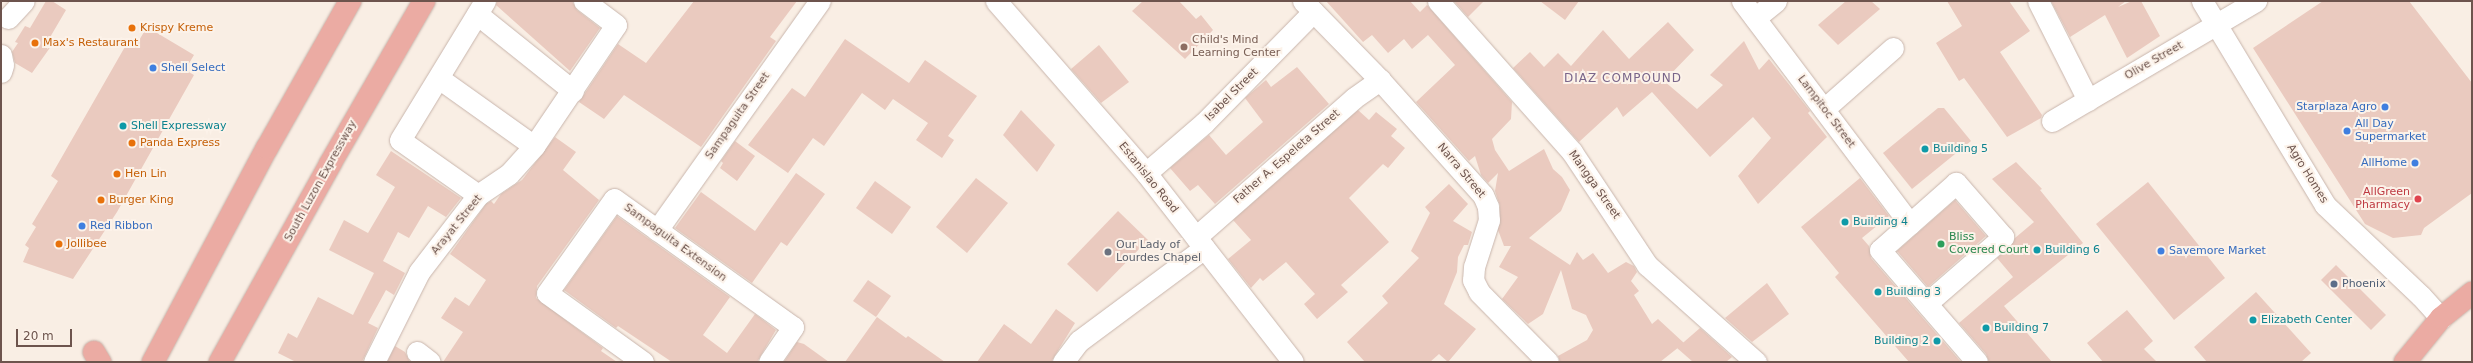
<!DOCTYPE html>
<html>
<head>
<meta charset="utf-8">
<style>
  body { margin:0 }
  #map { position:relative; width:2473px; height:363px; overflow:hidden; background:#f9eee4; font-family:"DejaVu Sans",sans-serif }
  div>[style] { position:absolute }
  [style*='--x'] { left:calc(var(--x)*1px); top:calc(var(--y)*1px); width:calc(var(--w)*1px); rotate:calc(var(--a)*1deg) }
  .building>* { inset:0; background:#eacabf }
  .roads { filter:drop-shadow(0 0 1px #c8b5ac) drop-shadow(0 0 1px #c8b5ac) }
  .minor>* { height:21px; margin:-10.5px; padding:0 10.5px; transform-origin:10.5px; border-radius:10.5px; background:#fff }
  .highway>* { height:22px; margin:-11px; padding:0 11px; transform-origin:11px; border-radius:11px; background:#ebaba3 }
  .dots>* { width:11px; height:11px; translate:-50% -50%; box-sizing:border-box; border:2px solid #fcf2e9; border-radius:50% }
  span { translate:-50% -50%; white-space:nowrap; text-align:center; line-height:1.15; -webkit-text-stroke:4px #fcf2e9; paint-order:stroke }
  .food-label { font-size:11px; color:#c56008 }
  .left { translate:0 -50%; text-align:left }
  .education-label { font-size:11px; color:#785e54 }
  .street-label { font-size:11px; color:#6d544d }
  .shop-label { font-size:11px; color:#366cbe }
  .right { translate:-100% -50%; text-align:right }
  .culture-label { font-size:11px; color:#0d838f }
  .health-label { font-size:11px; color:#be3a42 }
  .leisure-label { font-size:11px; color:#27864d }
  .worship-label { font-size:11px; color:#5b616d }
  .service-label { font-size:11px; color:#4e5e75 }
  .neighbourhood-label { font-size:12px; color:#79658a; letter-spacing:1px }
  .frame { position:absolute; inset:0; border:2px solid #6d544d; pointer-events:none }
  .scale { position:absolute; left:16px; top:329px; width:56px; height:18px; box-sizing:border-box; border:2px solid #6d544d; border-top:0; padding-left:5px; font-size:12px; line-height:14px; white-space:nowrap; color:#6d544d; -webkit-text-stroke:3px #fcf2e9; paint-order:stroke }
</style>
</head>
<body>
<div id="map">
  <div class="building">
    <div style="clip-path:polygon(46px 1px,52px 1px,66px 10px,49px 39px,54px 42px,32px 73px,15px 63px,12px 52px,18px 43px,15px 42px,25px 26px,30px 28px)"></div>
    <div style="clip-path:polygon(497px 1px,572px 1px,577px 10px,600px 28px,570px 71px,496px 5px)"></div>
    <div style="clip-path:polygon(694px 1px,797px 1px,770px 37px,776px 41px,701px 147px,624px 95px,604px 119px,579px 102px,618px 44px,646px 63px)"></div>
    <div style="clip-path:polygon(1143px 1px,1179px 1px,1196px 19px,1201px 15px,1213px 30px,1185px 59px,1132px 11px)"></div>
    <div style="clip-path:polygon(1326px 1px,1410px 1px,1420px 12px,1427px 5px,1512px 102px,1511px 119px,1492px 139px,1495px 150px,1509px 171px,1544px 149px,1553px 169px,1562px 177px,1570px 190px,1561px 211px,1529px 238px,1570px 265px,1577px 252px,1583px 260px,1593px 253px,1608px 273px,1626px 262px,1634px 266px,1637px 272px,1631px 281px,1639px 291px,1634px 295px,1652px 324px,1658px 319px,1684px 343px,1660px 362px,1560px 362px,1558px 356px,1587px 340px,1593px 330px,1586px 315px,1572px 309px,1561px 270px,1543px 314px,1528px 324px,1502px 299px,1518px 277px,1499px 267px,1511px 246px,1504px 246px,1498px 230px,1500px 206px,1495px 191px,1498px 173px,1488px 183px,1481px 175px,1475px 156px,1469px 161px,1416px 102px,1455px 65px,1428px 35px,1412px 49px,1404px 39px,1388px 53px,1372px 35px,1363px 42px)"></div>
    <div style="clip-path:polygon(1454px 1px,1484px 1px,1468px 17px)"></div>
    <div style="clip-path:polygon(1540px 1px,1579px 1px,1565px 20px)"></div>
    <div style="clip-path:polygon(1846px 1px,1871px 1px,1880px 9px,1838px 45px,1818px 25px)"></div>
    <div style="clip-path:polygon(1947px 1px,2009px 1px,2030px 31px,2000px 52px,2042px 115px,2041px 118px,2007px 137px,1964px 78px,1959px 81px,1936px 43px,1962px 26px)"></div>
    <div style="clip-path:polygon(2051px 1px,2126px 1px,2118px 7px,2132px 1px,2141px 1px,2160px 36px,2127px 58px,2105px 15px,2070px 37px)"></div>
    <div style="clip-path:polygon(2323px 1px,2409px 1px,2472px 83px,2472px 193px,2424px 228px,2421px 235px,2393px 238px,2365px 224px,2253px 48px)"></div>
    <div style="clip-path:polygon(1668px 22px,1694px 50px,1664px 81px,1697px 109px,1723px 85px,1710px 75px,1744px 41px,1759px 70px,1769px 59px,1810px 111px,1808px 113px,1827px 137px,1758px 204px,1738px 176px,1771px 138px,1753px 117px,1710px 157px,1652px 92px,1623px 117px,1617px 107px,1579px 142px,1513px 68px,1530px 52px,1544px 67px,1558px 53px,1571px 66px,1603px 30px,1629px 59px)"></div>
    <div style="clip-path:polygon(147px 27px,194px 55px,185px 70px,194px 75px,117px 212px,73px 279px,23px 262px,29px 248px,25px 245px,36px 227px,32px 224px,58px 181px,51px 176px,130px 38px,138px 42px)"></div>
    <div style="clip-path:polygon(845px 39px,909px 83px,925px 60px,977px 96px,948px 136px,954px 140px,942px 158px,916px 140px,928px 123px,893px 99px,885px 110px,862px 93px,824px 146px,813px 138px,788px 173px,748px 145px,792px 88px,805px 97px)"></div>
    <div style="clip-path:polygon(1099px 45px,1129px 82px,1101px 103px,1071px 69px)"></div>
    <div style="clip-path:polygon(1297px 67px,1329px 104px,1215px 204px,1198px 185px,1190px 191px,1170px 168px,1209px 135px,1226px 155px,1263px 122px,1245px 98px,1266px 80px,1271px 87px)"></div>
    <div style="clip-path:polygon(1938px 108px,1944px 108px,1971px 141px,1912px 189px,1883px 153px)"></div>
    <div style="clip-path:polygon(1021px 110px,1055px 145px,1037px 172px,1003px 135px)"></div>
    <div style="clip-path:polygon(1358px 110px,1369px 120px,1376px 112px,1397px 129px,1391px 136px,1405px 148px,1388px 168px,1383px 164px,1349px 198px,1389px 242px,1341px 285px,1348px 292px,1317px 319px,1304px 304px,1315px 294px,1286px 262px,1263px 281px,1260px 278px,1251px 288px,1228px 259px,1251px 240px,1233px 220px)"></div>
    <div style="clip-path:polygon(555px 137px,576px 152px,563px 170px,599px 200px,537px 286px,536px 298px,603px 348px,601px 351px,617px 362px,443px 362px,463px 332px,441px 318px,455px 297px,469px 306px,486px 280px,450px 254px,486px 204px,491px 201px,494px 204px,501px 194px,522px 180px)"></div>
    <div style="clip-path:polygon(735px 141px,755px 156px,737px 181px,720px 168px,723px 163px,721px 161px)"></div>
    <div style="clip-path:polygon(391px 151px,461px 198px,446px 217px,428px 206px,409px 238px,398px 232px,383px 261px,405px 273px,394px 295px,386px 290px,368px 323px,378px 328px,362px 362px,296px 362px,278px 353px,288px 333px,297px 338px,318px 297px,353px 315px,374px 273px,329px 250px,344px 220px,368px 233px,395px 187px,376px 175px)"></div>
    <div style="clip-path:polygon(2016px 162px,2042px 189px,2040px 190px,2083px 243px,2004px 306px,2052px 362px,1989px 362px,1986px 354px,1959px 323px,2013px 277px,1997px 258px,2011px 246px,2015px 238px,2034px 222px,1992px 179px)"></div>
    <div style="clip-path:polygon(796px 173px,825px 194px,787px 246px,781px 242px,752px 283px,675px 228px,701px 192px,755px 231px)"></div>
    <div style="clip-path:polygon(976px 178px,1008px 203px,967px 253px,936px 227px)"></div>
    <div style="clip-path:polygon(1860px 178px,1889px 216px,1862px 238px,1869px 246px,1871px 258px,1961px 362px,1909px 362px,1835px 277px,1839px 273px,1801px 227px)"></div>
    <div style="clip-path:polygon(875px 181px,911px 207px,892px 234px,856px 208px)"></div>
    <div style="clip-path:polygon(2148px 182px,2225px 278px,2174px 320px,2096px 224px)"></div>
    <div style="clip-path:polygon(1449px 184px,1468px 204px,1453px 221px,1472px 232px,1468px 245px,1464px 245px,1458px 257px,1457px 272px,1444px 304px,1476px 329px,1448px 362px,1439px 354px,1430px 362px,1365px 362px,1347px 342px,1388px 303px,1382px 296px,1419px 258px,1411px 251px,1430px 213px,1425px 207px)"></div>
    <div style="clip-path:polygon(1955px 200px,1986px 236px,1928px 287px,1897px 251px)"></div>
    <div style="clip-path:polygon(1118px 211px,1148px 240px,1097px 292px,1067px 264px)"></div>
    <div style="clip-path:polygon(617px 216px,730px 297px,703px 335px,727px 353px,755px 314px,776px 330px,757px 362px,672px 362px,618px 326px,616px 328px,564px 290px)"></div>
    <div style="clip-path:polygon(2336px 265px,2386px 315px,2371px 330px,2321px 280px)"></div>
    <div style="clip-path:polygon(868px 280px,891px 296px,876px 317px,853px 301px)"></div>
    <div style="clip-path:polygon(1767px 283px,1789px 314px,1752px 342px,1725px 318px)"></div>
    <div style="clip-path:polygon(2256px 292px,2311px 353px,2301px 362px,2207px 362px,2194px 347px)"></div>
    <div style="clip-path:polygon(1056px 309px,1075px 323px,1051px 362px,977px 362px,1004px 324px,1031px 344px)"></div>
    <div style="clip-path:polygon(2127px 310px,2153px 341px,2144px 349px,2157px 362px,2103px 362px,2087px 343px)"></div>
    <div style="clip-path:polygon(877px 317px,906px 338px,908px 336px,945px 362px,845px 362px)"></div>
    <div style="clip-path:polygon(1700px 328px,1732px 357px,1726px 362px,1693px 362px,1677px 348px)"></div>
    <div style="clip-path:polygon(797px 342px,804px 344px,829px 362px,784px 362px)"></div>
    <div style="clip-path:polygon(395px 346px,405px 352px,410px 362px,387px 362px)"></div>
  </div>
  <div class="roads">
    <div class="minor">
      <div style="--x:996;--y:1;--w:228;--a:48.9"></div>
      <div style="--x:1146;--y:173;--w:239;--a:52.1"></div>
      <div style="--x:1303;--y:1;--w:110;--a:45.7"></div>
      <div style="--x:1380;--y:80;--w:154;--a:48.2"></div>
      <div style="--x:1483;--y:195;--w:13;--a:67"></div>
      <div style="--x:1488;--y:207;--w:13;--a:86"></div>
      <div style="--x:1489;--y:220;--w:49;--a:107.7"></div>
      <div style="--x:1474;--y:267;--w:13;--a:94"></div>
      <div style="--x:1473;--y:280;--w:13;--a:63"></div>
      <div style="--x:1479;--y:292;--w:98;--a:45.4"></div>
      <div style="--x:1438;--y:1;--w:202;--a:48.4"></div>
      <div style="--x:1572;--y:152;--w:136;--a:56.4"></div>
      <div style="--x:1647;--y:265;--w:146;--a:41.7"></div>
      <div style="--x:1742;--y:1;--w:279;--a:53"></div>
      <div style="--x:2038;--y:1;--w:111;--a:63.2"></div>
      <div style="--x:2202;--y:1;--w:238;--a:58.9"></div>
      <div style="--x:2325;--y:205;--w:132;--a:43.5"></div>
      <div style="--x:2421;--y:296;--w:30;--a:48"></div>
      <div style="--x:477;--y:14;--w:123;--a:38.7"></div>
      <div style="--x:8;--y:18;--w:23;--a:-47"></div>
      <div style="--x:1755;--y:18;--w:27;--a:-39"></div>
      <div style="--x:1;--y:55;--w:10;--a:79"></div>
      <div style="--x:3;--y:65;--w:7;--a:106"></div>
      <div style="--x:440;--y:79;--w:115;--a:35.5"></div>
      <div style="--x:1824;--y:109;--w:92;--a:-41.5"></div>
      <div style="--x:2052;--y:121;--w:237;--a:-30.5"></div>
      <div style="--x:1146;--y:173;--w:77;--a:-40.8"></div>
      <div style="--x:1204;--y:123;--w:156;--a:-45.5"></div>
      <div style="--x:478;--y:195;--w:95;--a:-144.8"></div>
      <div style="--x:400;--y:140;--w:163;--a:-58.6"></div>
      <div style="--x:657;--y:230;--w:281;--a:-54.6"></div>
      <div style="--x:1196;--y:237;--w:210;--a:-41.3"></div>
      <div style="--x:1354;--y:98;--w:32;--a:-35"></div>
      <div style="--x:1927;--y:303;--w:101;--a:-41"></div>
      <div style="--x:2003;--y:237;--w:72;--a:-131"></div>
      <div style="--x:1956;--y:183;--w:101;--a:138.6"></div>
      <div style="--x:1880;--y:250;--w:148;--a:49.1"></div>
      <div style="--x:417;--y:352;--w:16;--a:38"></div>
      <div style="--x:374;--y:362;--w:101;--a:-63.4"></div>
      <div style="--x:419;--y:272;--w:97;--a:-52.5"></div>
      <div style="--x:478;--y:195;--w:37;--a:-34"></div>
      <div style="--x:509;--y:174;--w:38;--a:-48"></div>
      <div style="--x:534;--y:146;--w:146;--a:-55.9"></div>
      <div style="--x:616;--y:25;--w:40;--a:-143"></div>
      <div style="--x:643;--y:362;--w:118;--a:-144.3"></div>
      <div style="--x:547;--y:293;--w:115;--a:-54.5"></div>
      <div style="--x:614;--y:199;--w:220;--a:35.6"></div>
      <div style="--x:793;--y:327;--w:42;--a:124.4"></div>
      <div style="--x:1063;--y:362;--w:26;--a:-53"></div>
      <div style="--x:1079;--y:341;--w:156;--a:-36.6"></div>
    </div>
    <div class="highway">
      <div style="--x:94;--y:352;--w:12;--a:59"></div>
      <div style="--x:153;--y:362;--w:242;--a:-62"></div>
      <div style="--x:267;--y:148;--w:169;--a:-60.5"></div>
      <div style="--x:220;--y:362;--w:227;--a:-60.9"></div>
      <div style="--x:330;--y:164;--w:188;--a:-60"></div>
      <div style="--x:2405;--y:362;--w:57;--a:-50.7"></div>
      <div style="--x:2441;--y:318;--w:40;--a:-39"></div>
    </div>
  </div>
  <div class="dots">
    <div style="left:132px;top:28px;background:#e8710a"></div>
    <div style="left:35px;top:43px;background:#e8710a"></div>
    <div style="left:1184px;top:47px;background:#8d6e63"></div>
    <div style="left:153px;top:68px;background:#3f7fe0"></div>
    <div style="left:2385px;top:107px;background:#3f7fe0"></div>
    <div style="left:123px;top:126px;background:#0f9aa8"></div>
    <div style="left:2347px;top:131px;background:#3f7fe0"></div>
    <div style="left:132px;top:143px;background:#e8710a"></div>
    <div style="left:1925px;top:149px;background:#0f9aa8"></div>
    <div style="left:2415px;top:163px;background:#3f7fe0"></div>
    <div style="left:117px;top:174px;background:#e8710a"></div>
    <div style="left:2418px;top:199px;background:#e0444e"></div>
    <div style="left:101px;top:200px;background:#e8710a"></div>
    <div style="left:1845px;top:222px;background:#0f9aa8"></div>
    <div style="left:82px;top:226px;background:#3f7fe0"></div>
    <div style="left:59px;top:244px;background:#e8710a"></div>
    <div style="left:1941px;top:244px;background:#2e9e5b"></div>
    <div style="left:2037px;top:250px;background:#0f9aa8"></div>
    <div style="left:2161px;top:251px;background:#3f7fe0"></div>
    <div style="left:1108px;top:252px;background:#6b7280"></div>
    <div style="left:2334px;top:284px;background:#5c6f8a"></div>
    <div style="left:1878px;top:292px;background:#0f9aa8"></div>
    <div style="left:2253px;top:320px;background:#0f9aa8"></div>
    <div style="left:1986px;top:328px;background:#0f9aa8"></div>
    <div style="left:1937px;top:341px;background:#0f9aa8"></div>
  </div>
  <div class="food-label">
    <span class="left" style="left:140px;top:28px">Krispy Kreme</span>
    <span class="left" style="left:43px;top:43px">Max's Restaurant</span>
    <span class="left" style="left:140px;top:143px">Panda Express</span>
    <span class="left" style="left:125px;top:174px">Hen Lin</span>
    <span class="left" style="left:109px;top:200px">Burger King</span>
    <span class="left" style="left:67px;top:244px">Jollibee</span>
  </div>
  <div class="education-label">
    <span class="left" style="left:1192px;top:47px">Child's Mind<br>Learning Center</span>
  </div>
  <div class="street-label">
    <span style="left:2154px;top:61px;rotate:-30deg">Olive Street</span>
    <span style="left:1232px;top:95px;rotate:-45deg">Isabel Street</span>
    <span style="left:1826px;top:112px;rotate:53deg">Lampitoc Street</span>
    <span style="left:738px;top:116px;rotate:-55deg">Sampaguita Street</span>
    <span style="left:1287px;top:157px;rotate:-41deg">Father A. Espeleta Street</span>
    <span style="left:1461px;top:171px;rotate:50deg">Narra Street</span>
    <span style="left:2307px;top:174px;rotate:58deg">Agro Homes</span>
    <span style="left:1148px;top:178px;rotate:51deg">Estanislao Road</span>
    <span style="left:321px;top:181px;rotate:-61deg">South Luzon Expressway</span>
    <span style="left:1594px;top:185px;rotate:55deg">Mangga Street</span>
    <span style="left:457px;top:225px;rotate:-51deg">Arayat Street</span>
    <span style="left:675px;top:243px;rotate:36deg">Sampaguita Extension</span>
  </div>
  <div class="shop-label">
    <span class="left" style="left:161px;top:68px">Shell Select</span>
    <span class="right" style="left:2377px;top:107px">Starplaza Agro</span>
    <span class="left" style="left:2355px;top:131px">All Day<br>Supermarket</span>
    <span class="right" style="left:2407px;top:163px">AllHome</span>
    <span class="left" style="left:90px;top:226px">Red Ribbon</span>
    <span class="left" style="left:2169px;top:251px">Savemore Market</span>
  </div>
  <div class="culture-label">
    <span class="left" style="left:131px;top:126px">Shell Expressway</span>
    <span class="left" style="left:1933px;top:149px">Building 5</span>
    <span class="left" style="left:1853px;top:222px">Building 4</span>
    <span class="left" style="left:2045px;top:250px">Building 6</span>
    <span class="left" style="left:1886px;top:292px">Building 3</span>
    <span class="left" style="left:2261px;top:320px">Elizabeth Center</span>
    <span class="left" style="left:1994px;top:328px">Building 7</span>
    <span class="right" style="left:1929px;top:341px">Building 2</span>
  </div>
  <div class="health-label">
    <span class="right" style="left:2410px;top:199px">AllGreen<br>Pharmacy</span>
  </div>
  <div class="leisure-label">
    <span class="left" style="left:1949px;top:244px">Bliss<br>Covered Court</span>
  </div>
  <div class="worship-label">
    <span class="left" style="left:1116px;top:252px">Our Lady of<br>Lourdes Chapel</span>
  </div>
  <div class="service-label">
    <span class="left" style="left:2342px;top:284px">Phoenix</span>
  </div>
  <div class="neighbourhood-label">
    <span style="left:1623px;top:79px">DIAZ COMPOUND</span>
  </div>
  <div class="frame"></div>
  <div class="scale">20 m</div>
</div>
</body>
</html>
